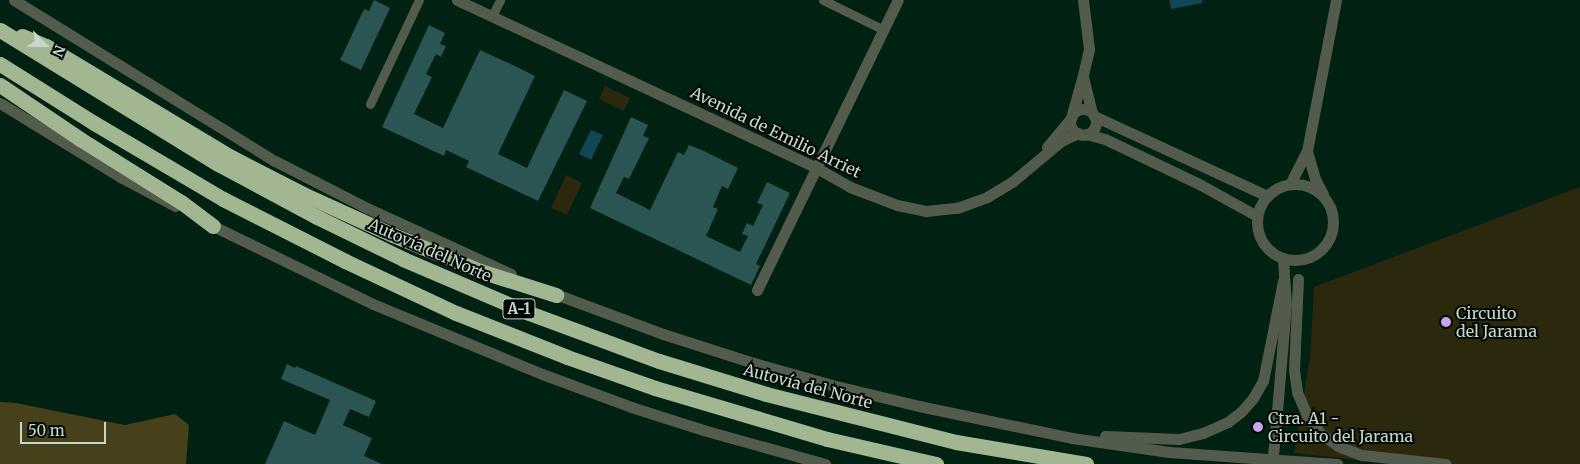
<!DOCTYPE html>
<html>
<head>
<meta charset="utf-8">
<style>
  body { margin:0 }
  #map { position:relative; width:1580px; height:464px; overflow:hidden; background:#012113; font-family:Merriweather,serif }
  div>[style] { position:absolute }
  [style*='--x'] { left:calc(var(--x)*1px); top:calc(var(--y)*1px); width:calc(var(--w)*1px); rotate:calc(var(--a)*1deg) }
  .green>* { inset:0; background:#2c280d }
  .forest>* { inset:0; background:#46411a }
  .water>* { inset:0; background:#114654 }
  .building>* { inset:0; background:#2b5552 }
  .pedestrian>* { height:9px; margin:-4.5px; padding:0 4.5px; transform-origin:4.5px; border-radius:4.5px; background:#535b4c }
  .minor>* { height:11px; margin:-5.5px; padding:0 5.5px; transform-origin:5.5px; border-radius:5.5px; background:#535b4c }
  .minor>.ring { margin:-5.5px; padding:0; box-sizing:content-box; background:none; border:11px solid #535b4c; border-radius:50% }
  .motorway>* { height:15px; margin:-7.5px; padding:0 7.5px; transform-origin:7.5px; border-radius:7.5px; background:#a2b791 }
  .minor-bridge>* { height:11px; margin:-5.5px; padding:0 5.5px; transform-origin:5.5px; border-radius:5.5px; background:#535b4c }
  .dots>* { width:14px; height:14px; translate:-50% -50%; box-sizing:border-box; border:2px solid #010804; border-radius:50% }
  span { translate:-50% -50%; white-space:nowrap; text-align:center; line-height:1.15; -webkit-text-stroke:4px #010804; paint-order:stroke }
  .shield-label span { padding:1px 4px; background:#010804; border:1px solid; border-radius:4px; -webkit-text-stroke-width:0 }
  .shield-label { font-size:15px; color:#c6d8ce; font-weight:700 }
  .street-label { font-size:16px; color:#c6d8ce }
  .poi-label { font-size:16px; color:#c6d8ce }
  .left { translate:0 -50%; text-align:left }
  .north { position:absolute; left:20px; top:20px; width:50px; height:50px; -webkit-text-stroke:4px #010804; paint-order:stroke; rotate:113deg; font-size:14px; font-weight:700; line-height:20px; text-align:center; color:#c6d8ce }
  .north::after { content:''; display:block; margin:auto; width:18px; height:22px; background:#c6d8ce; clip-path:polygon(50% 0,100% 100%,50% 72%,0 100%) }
  .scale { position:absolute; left:20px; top:422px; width:86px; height:22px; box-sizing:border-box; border:2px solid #c6d8ce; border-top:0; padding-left:6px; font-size:15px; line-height:18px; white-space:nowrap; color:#c6d8ce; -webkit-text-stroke:4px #010804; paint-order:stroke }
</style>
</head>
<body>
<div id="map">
  <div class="green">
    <div style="clip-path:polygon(605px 86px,630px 98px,624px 111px,599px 99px)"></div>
    <div style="clip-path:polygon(566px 175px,582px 183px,567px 215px,551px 208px)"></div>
    <div style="clip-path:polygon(1580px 187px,1580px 464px,1393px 464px,1294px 453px,1310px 358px,1314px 287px)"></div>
  </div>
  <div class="forest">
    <div style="clip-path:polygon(0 402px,16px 403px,125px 425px,175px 414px,189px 425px,186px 464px,0 464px)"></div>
  </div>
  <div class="water">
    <div style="clip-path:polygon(1169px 0,1202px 0,1203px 3px,1171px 9px)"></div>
    <div style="clip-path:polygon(591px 130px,603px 135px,591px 160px,579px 154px)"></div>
  </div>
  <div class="building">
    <div style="clip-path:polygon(374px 0,390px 8px,361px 70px,340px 60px,364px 9px,369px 11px)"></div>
    <div style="clip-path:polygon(429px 25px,445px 33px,440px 44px,446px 46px,441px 57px,436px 54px,426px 74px,432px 77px,414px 114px,443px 128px,480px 50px,517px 67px,535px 76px,498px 154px,527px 168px,564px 90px,587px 101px,538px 201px,466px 167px,469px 161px,446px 150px,444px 156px,382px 127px)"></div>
    <div style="clip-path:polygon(631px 117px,648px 125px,643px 136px,649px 138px,629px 179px,624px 177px,616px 193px,650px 210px,678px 152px,684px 155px,689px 145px,706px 152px,738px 168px,728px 189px,722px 186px,713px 207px,718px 209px,706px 236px,740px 252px,748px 236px,742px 234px,747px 223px,753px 226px,763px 205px,757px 203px,767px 182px,790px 193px,756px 264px,760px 266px,751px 285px,590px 208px)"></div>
    <div style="clip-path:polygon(287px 364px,295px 368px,296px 366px,376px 401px,369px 417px,350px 409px,343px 425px,372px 438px,364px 456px,382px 464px,265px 464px,284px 421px,315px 435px,330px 400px,281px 379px)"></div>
  </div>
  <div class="pedestrian">
    <div style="--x:823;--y:0;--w:68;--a:26.2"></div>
    <div style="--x:492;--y:16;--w:18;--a:-63"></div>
    <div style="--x:370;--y:104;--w:115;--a:-64.8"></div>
  </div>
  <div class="minor">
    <div style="--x:14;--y:0;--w:307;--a:31.7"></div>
    <div style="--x:275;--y:161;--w:103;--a:27.1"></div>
    <div style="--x:367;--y:208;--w:158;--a:24.6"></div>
    <div style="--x:457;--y:0;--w:395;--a:25"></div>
    <div style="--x:815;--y:167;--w:40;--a:29.7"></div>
    <div style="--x:850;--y:187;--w:50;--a:21"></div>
    <div style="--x:897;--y:205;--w:30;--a:12"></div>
    <div style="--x:926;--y:211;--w:31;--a:-6"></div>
    <div style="--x:957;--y:208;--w:32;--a:-20"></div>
    <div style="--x:987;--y:197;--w:29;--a:-31"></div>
    <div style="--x:1012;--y:182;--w:64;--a:-39.9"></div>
    <div style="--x:1061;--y:141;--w:19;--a:-25"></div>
    <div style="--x:1083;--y:77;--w:37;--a:76"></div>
    <div style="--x:0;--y:103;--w:143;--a:31.6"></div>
    <div style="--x:122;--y:178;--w:60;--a:27.8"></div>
    <div class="ring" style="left:1070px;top:109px;width:15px;height:15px"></div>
    <div style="--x:1094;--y:116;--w:191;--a:24.8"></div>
    <div style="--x:1086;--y:134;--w:20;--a:15"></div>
    <div style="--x:1105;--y:139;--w:106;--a:25.6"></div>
    <div style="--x:1201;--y:185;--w:64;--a:29"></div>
    <div style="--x:1047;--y:147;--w:38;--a:-50"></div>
    <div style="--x:1071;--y:118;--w:45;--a:-74.4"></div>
    <div style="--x:1083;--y:75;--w:27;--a:-77"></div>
    <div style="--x:1089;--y:49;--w:49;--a:-97"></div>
    <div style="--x:1307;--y:151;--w:29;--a:74"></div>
    <div style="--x:1315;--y:179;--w:17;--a:62"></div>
    <div style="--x:1290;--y:184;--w:37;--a:-63"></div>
    <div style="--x:1307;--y:151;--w:154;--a:-79.1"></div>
    <div class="ring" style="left:1257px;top:184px;width:65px;height:65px"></div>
    <div style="--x:207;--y:223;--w:185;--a:26"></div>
    <div style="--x:373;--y:304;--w:183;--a:22.5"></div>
    <div style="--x:542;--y:374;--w:95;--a:20.3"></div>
    <div style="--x:631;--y:407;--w:76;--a:17.7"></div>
    <div style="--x:703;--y:430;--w:127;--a:15.6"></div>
    <div style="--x:1298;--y:279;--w:91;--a:92.5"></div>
    <div style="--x:1294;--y:370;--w:22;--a:82"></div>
    <div style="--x:1297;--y:392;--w:28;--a:67"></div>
    <div style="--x:1308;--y:418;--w:21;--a:51"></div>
    <div style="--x:1321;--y:434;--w:21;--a:35"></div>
    <div style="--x:1338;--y:446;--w:26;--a:21"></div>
    <div style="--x:1362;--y:455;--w:84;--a:6.1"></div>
    <div style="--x:757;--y:290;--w:322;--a:-64.1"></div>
    <div style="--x:550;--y:292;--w:121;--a:20.4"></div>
    <div style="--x:663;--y:334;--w:96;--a:17.7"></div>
    <div style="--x:754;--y:363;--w:81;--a:15.8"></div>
    <div style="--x:832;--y:385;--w:89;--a:13.6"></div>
    <div style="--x:919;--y:406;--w:156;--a:11.8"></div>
    <div style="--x:1072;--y:438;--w:98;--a:8.2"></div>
    <div style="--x:1169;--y:452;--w:169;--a:4.1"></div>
    <div style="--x:1275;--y:435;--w:130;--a:-85.2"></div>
    <div style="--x:1286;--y:305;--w:47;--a:-93.7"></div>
    <div style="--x:1105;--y:436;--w:74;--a:2.3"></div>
    <div style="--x:1179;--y:439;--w:25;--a:-14"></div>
    <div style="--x:1203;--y:433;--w:27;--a:-24"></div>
    <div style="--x:1228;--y:422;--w:16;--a:-38"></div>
    <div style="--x:1241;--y:412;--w:18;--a:-49"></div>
    <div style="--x:1253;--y:398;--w:20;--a:-60"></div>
    <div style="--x:1263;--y:381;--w:102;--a:-78.7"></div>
  </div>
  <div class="motorway">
    <div style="--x:0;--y:30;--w:256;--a:31.6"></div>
    <div style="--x:218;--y:164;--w:112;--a:28.2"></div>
    <div style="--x:317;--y:217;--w:96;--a:26"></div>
    <div style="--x:403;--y:259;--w:137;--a:23.2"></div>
    <div style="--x:529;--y:313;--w:139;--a:20.3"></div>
    <div style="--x:659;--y:361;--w:112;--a:17.1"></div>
    <div style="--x:766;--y:394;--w:196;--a:14.2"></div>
    <div style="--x:956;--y:442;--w:132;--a:9.6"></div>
    <div style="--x:22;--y:36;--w:26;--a:23"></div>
    <div style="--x:46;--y:46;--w:216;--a:31"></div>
    <div style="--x:231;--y:157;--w:81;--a:27.2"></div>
    <div style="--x:303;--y:194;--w:99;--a:24.5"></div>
    <div style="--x:393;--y:235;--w:94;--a:22.5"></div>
    <div style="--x:480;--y:271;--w:80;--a:17.5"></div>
    <div style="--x:0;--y:64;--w:111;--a:32.1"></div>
    <div style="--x:94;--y:123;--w:150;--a:30.5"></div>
    <div style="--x:223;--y:199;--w:137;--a:26.9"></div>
    <div style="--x:345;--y:261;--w:123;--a:25.1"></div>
    <div style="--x:456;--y:313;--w:119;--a:21.6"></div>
    <div style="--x:567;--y:357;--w:93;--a:19.4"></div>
    <div style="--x:655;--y:388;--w:179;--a:16.5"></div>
    <div style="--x:827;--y:439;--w:112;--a:12.9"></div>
    <div style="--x:0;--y:85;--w:97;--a:34"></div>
    <div style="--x:80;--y:139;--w:119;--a:32"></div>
    <div style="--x:181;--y:202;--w:40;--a:37"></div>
  </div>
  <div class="minor-bridge">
    <div style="--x:1272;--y:464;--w:29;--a:-84"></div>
  </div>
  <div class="dots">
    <div style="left:1446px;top:322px;background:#c9a5ee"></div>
    <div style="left:1258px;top:427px;background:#c9a5ee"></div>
  </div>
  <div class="shield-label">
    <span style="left:519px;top:309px">A-1</span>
  </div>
  <div class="street-label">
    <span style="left:776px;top:132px;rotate:26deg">Avenida de Emilio Arriet</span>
    <span style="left:430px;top:250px;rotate:24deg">Autovía del Norte</span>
    <span style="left:808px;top:386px;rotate:15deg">Autovía del Norte</span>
  </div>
  <div class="poi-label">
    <span class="left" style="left:1456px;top:322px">Circuito<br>del Jarama</span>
    <span class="left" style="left:1268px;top:427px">Ctra. A1 -<br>Circuito del Jarama</span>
  </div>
  <div class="north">N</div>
  <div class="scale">50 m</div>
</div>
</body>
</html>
